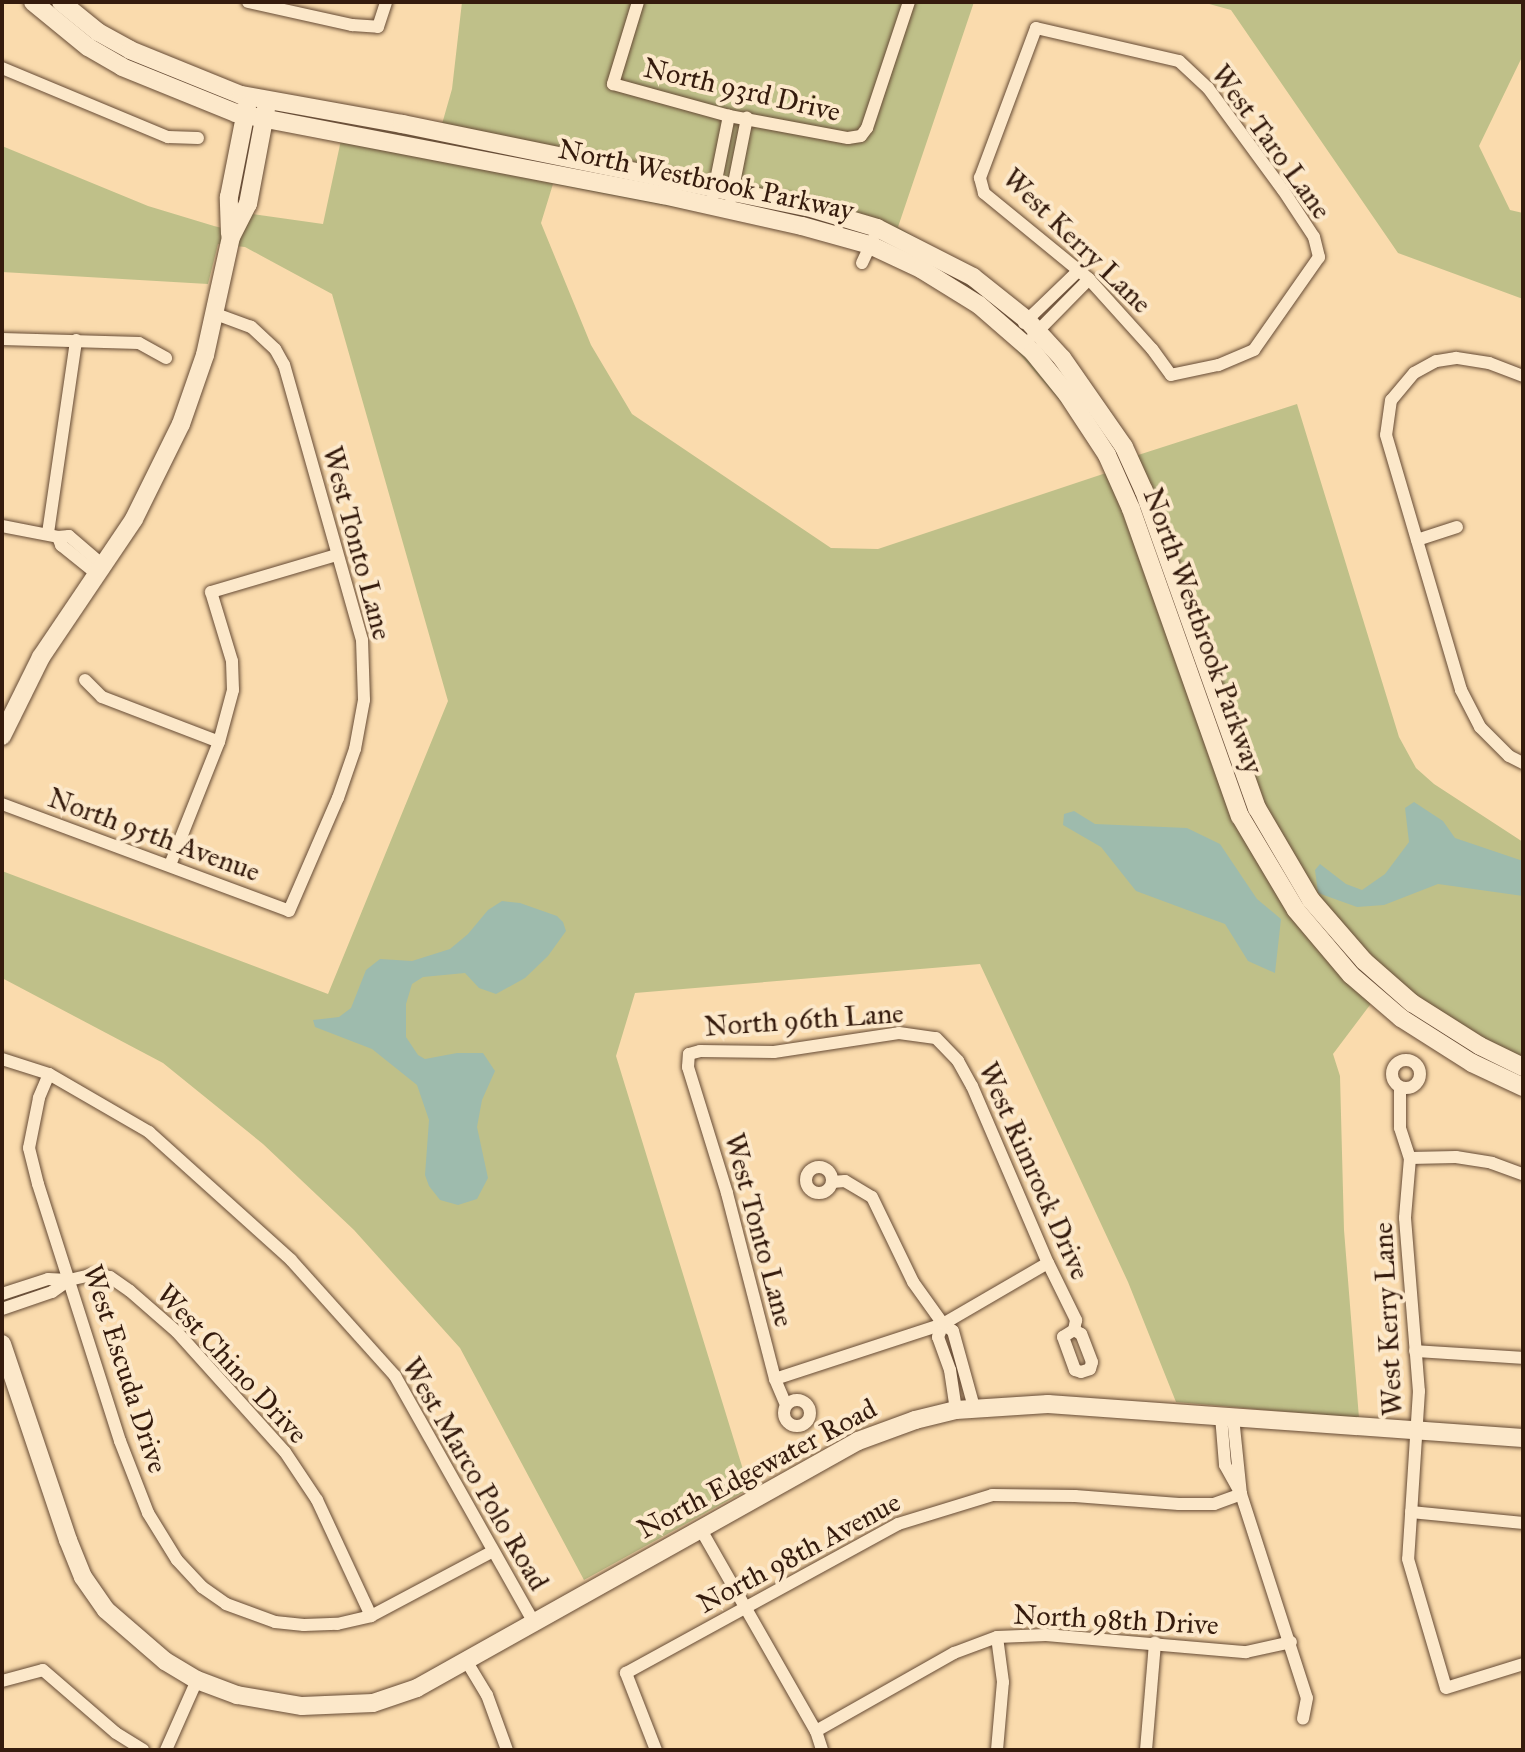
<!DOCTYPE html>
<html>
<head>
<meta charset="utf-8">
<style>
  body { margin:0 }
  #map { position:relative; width:1525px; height:1752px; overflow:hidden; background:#fadbad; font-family:"IM FELL Great Primer",serif }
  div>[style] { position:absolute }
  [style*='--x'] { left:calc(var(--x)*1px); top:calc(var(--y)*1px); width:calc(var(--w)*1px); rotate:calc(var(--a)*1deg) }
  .green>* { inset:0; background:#bfc089 }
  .water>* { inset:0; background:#9ebbad }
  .roads { filter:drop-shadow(0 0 2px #664b35) drop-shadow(0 0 2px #664b35) }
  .street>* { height:12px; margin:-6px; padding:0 6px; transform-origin:6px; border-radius:6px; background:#fce8ca }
  .street>.ring { margin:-6px; padding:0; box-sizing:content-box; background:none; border:12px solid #fce8ca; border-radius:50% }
  .secondary>* { height:18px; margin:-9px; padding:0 9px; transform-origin:9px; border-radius:9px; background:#fce8ca }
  span { translate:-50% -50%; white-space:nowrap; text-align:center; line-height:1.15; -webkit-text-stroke:8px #fce8ca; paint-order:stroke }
  .street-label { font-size:28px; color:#351b0d }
  .frame { position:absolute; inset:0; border:4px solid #351b0d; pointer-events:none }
</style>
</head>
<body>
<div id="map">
  <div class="green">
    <div style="clip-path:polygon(evenodd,462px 2px,974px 2px,898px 227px,1003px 290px,1135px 456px,1297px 404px,1399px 737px,1416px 768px,1434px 784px,1523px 842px,1523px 1074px,1428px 1026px,1382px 989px,1333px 1054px,1340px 1076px,1344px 1230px,1359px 1418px,1176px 1402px,1128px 1282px,980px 964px,635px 993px,616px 1056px,749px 1489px,584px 1580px,460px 1348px,354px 1230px,263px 1144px,163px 1063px,2px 978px,2px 871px,328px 994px,448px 701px,332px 294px,245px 247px,218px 244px,208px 284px,2px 272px,2px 146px,148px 206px,214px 226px,222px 228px,246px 213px,323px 224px,344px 126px,438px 138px,452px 89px,462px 2px,553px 184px,756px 223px,861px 250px,916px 275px,967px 306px,1011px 344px,1085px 430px,1106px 473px,878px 549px,831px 548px,632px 414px,591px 345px,541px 223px,553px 184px)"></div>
    <div style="clip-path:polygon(1202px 2px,1523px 2px,1523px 55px,1479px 146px,1510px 210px,1523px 213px,1523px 299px,1398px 253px,1231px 10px)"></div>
  </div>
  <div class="water">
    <div style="clip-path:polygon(1414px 802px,1443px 821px,1455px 838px,1523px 861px,1523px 896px,1438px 884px,1384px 905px,1357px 907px,1318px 893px,1315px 870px,1320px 864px,1346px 884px,1362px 890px,1385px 874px,1409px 842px,1405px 808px)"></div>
    <div style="clip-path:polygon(1074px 811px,1095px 824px,1187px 828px,1220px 844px,1257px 899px,1281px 919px,1275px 973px,1248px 961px,1225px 924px,1136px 891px,1101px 847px,1063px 825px,1064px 814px)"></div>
    <div style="clip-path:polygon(502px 901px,520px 903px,557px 916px,563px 922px,566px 931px,548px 956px,525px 978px,496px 994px,479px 988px,465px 973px,423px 977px,412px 984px,406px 1004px,406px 1037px,418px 1055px,425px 1059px,457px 1053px,483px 1053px,495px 1071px,482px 1100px,477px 1127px,488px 1178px,477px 1199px,458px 1205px,440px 1200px,429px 1186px,425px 1175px,429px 1120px,417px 1085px,372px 1049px,315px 1027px,313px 1020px,339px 1017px,351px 1008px,366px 970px,380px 959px,412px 961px,450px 949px,468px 934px,488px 910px)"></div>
  </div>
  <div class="roads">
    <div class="street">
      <div style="--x:248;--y:2;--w:107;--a:12.5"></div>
      <div style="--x:352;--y:25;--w:26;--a:4"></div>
      <div style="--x:378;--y:27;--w:26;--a:-72"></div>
      <div style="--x:638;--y:2;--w:86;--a:107"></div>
      <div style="--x:613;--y:84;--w:120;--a:15.4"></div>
      <div style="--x:729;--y:116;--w:121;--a:10.5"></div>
      <div style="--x:848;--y:138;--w:13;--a:-9"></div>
      <div style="--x:861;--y:136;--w:10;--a:-53"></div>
      <div style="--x:867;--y:128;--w:133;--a:-71.6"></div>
      <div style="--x:1036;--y:28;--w:147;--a:13"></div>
      <div style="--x:1179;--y:61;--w:40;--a:43"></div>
      <div style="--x:1208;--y:88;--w:127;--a:53.7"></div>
      <div style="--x:1283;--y:190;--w:56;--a:56.6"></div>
      <div style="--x:1314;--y:237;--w:21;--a:76"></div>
      <div style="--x:1319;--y:257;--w:113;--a:125"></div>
      <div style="--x:1254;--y:350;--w:39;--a:157"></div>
      <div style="--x:1218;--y:365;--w:48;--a:168"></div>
      <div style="--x:1171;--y:375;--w:32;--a:-126"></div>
      <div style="--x:1152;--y:349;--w:94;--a:-132"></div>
      <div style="--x:1089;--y:279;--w:136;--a:-140.7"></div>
      <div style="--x:984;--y:193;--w:16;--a:-105"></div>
      <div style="--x:980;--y:178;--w:160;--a:-69.5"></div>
      <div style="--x:2;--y:68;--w:180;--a:22.6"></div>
      <div style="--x:168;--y:137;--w:30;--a:2"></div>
      <div style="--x:713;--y:195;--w:81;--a:-78.6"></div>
      <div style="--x:731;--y:198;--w:82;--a:-78.7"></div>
      <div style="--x:862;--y:263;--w:26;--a:-65"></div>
      <div style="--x:1024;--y:323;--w:76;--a:-43.9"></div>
      <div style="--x:1033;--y:336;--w:80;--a:-45.5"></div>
      <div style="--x:2;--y:339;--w:137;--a:1.7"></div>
      <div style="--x:139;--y:343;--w:31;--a:29"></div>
      <div style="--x:1523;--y:376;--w:36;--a:-159"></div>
      <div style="--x:1489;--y:363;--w:33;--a:-171"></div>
      <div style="--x:1456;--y:358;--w:20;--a:171"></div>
      <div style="--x:1436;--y:361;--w:25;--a:151"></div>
      <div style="--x:1414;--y:373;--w:35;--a:130"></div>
      <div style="--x:1391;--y:400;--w:35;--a:98"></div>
      <div style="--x:1386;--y:435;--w:266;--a:73.6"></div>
      <div style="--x:1461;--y:690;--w:42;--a:62.8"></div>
      <div style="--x:1480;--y:727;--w:41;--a:45"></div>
      <div style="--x:1509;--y:756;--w:16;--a:27"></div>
      <div style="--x:2;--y:526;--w:57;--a:11.1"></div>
      <div style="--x:58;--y:537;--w:9;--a:69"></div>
      <div style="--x:61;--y:545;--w:48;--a:39"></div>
      <div style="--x:48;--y:533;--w:195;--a:-81.7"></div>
      <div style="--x:58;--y:537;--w:11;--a:-5"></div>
      <div style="--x:69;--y:536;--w:46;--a:40.6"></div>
      <div style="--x:1417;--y:540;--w:42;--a:-18"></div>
      <div style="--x:85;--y:680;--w:24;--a:45"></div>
      <div style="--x:102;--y:697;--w:125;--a:21"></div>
      <div style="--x:2;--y:804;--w:306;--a:20.4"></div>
      <div style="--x:289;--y:911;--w:123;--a:-66.6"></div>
      <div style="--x:338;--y:798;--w:52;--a:-70.9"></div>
      <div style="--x:355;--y:749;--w:50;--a:-79.6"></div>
      <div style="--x:364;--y:700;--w:60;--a:-91.9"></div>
      <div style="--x:362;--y:640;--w:286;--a:-105.8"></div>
      <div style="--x:284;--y:365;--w:18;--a:-119"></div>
      <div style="--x:275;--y:349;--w:33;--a:-137"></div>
      <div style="--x:251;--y:327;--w:40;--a:-159.8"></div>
      <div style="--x:170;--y:865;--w:132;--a:-68.3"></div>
      <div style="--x:219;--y:742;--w:54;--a:-74.9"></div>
      <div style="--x:233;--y:690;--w:29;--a:-92"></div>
      <div style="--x:232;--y:661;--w:72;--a:-106.9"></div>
      <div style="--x:211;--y:592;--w:131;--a:-16.4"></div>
      <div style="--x:2;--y:1059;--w:49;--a:17.7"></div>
      <div style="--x:49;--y:1074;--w:116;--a:30.1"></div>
      <div style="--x:149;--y:1132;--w:191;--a:42"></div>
      <div style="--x:291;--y:1260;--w:156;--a:48.1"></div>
      <div style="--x:395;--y:1376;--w:281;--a:60.6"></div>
      <div class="ring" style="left:1392px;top:1060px;width:16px;height:16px"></div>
      <div style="--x:49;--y:1074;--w:26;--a:113"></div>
      <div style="--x:39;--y:1098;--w:51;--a:101.3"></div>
      <div style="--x:29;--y:1148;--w:37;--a:76"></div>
      <div style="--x:38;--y:1184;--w:270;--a:72.3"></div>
      <div style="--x:120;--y:1441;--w:77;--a:68.7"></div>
      <div style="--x:148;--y:1513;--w:55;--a:58.3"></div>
      <div style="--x:177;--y:1560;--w:37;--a:47"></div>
      <div style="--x:202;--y:1587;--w:29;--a:35"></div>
      <div style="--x:226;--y:1604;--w:52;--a:20.2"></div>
      <div style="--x:275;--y:1622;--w:29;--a:6"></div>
      <div style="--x:304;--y:1625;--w:33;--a:-2"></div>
      <div style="--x:337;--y:1624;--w:35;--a:-13"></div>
      <div style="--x:371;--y:1616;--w:138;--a:-28"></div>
      <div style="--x:1400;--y:1087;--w:41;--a:90"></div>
      <div style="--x:1400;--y:1128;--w:32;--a:72"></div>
      <div style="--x:1410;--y:1158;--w:60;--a:94.8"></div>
      <div style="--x:1405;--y:1218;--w:174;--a:85.4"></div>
      <div style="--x:1419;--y:1391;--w:168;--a:93.7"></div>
      <div style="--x:1408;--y:1559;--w:134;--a:73.6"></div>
      <div style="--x:1446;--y:1688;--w:81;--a:-17.3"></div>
      <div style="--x:1410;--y:1158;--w:46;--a:-1.2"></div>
      <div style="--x:1456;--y:1157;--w:36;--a:9"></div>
      <div style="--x:1492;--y:1163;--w:33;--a:20"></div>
      <div class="ring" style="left:806px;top:1167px;width:14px;height:14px"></div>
      <div style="--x:832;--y:1182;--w:13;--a:-4"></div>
      <div style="--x:845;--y:1181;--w:31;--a:31"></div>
      <div style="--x:872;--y:1197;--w:94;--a:64.2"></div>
      <div style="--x:913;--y:1282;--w:52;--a:54.5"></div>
      <div style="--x:943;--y:1324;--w:12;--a:35"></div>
      <div style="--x:953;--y:1331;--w:79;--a:74.6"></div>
      <div style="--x:2;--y:1294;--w:48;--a:-18.1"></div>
      <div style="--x:48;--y:1279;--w:21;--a:3"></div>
      <div style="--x:69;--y:1280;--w:22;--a:-13"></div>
      <div style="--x:90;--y:1275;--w:20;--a:6"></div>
      <div style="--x:110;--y:1277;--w:24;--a:35"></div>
      <div style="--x:130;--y:1291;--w:62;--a:41.1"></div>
      <div style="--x:177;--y:1332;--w:161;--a:48"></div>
      <div style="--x:285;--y:1452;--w:58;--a:56.3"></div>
      <div style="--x:317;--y:1500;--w:128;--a:65"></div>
      <div style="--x:2;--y:1309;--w:53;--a:-18.8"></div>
      <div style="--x:52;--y:1292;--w:21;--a:-35"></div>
      <div style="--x:943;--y:1324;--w:14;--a:111"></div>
      <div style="--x:938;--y:1337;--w:35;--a:70"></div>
      <div style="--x:950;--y:1370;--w:40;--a:81.5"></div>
      <div style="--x:1415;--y:1351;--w:108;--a:3.7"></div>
      <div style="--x:775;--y:1379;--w:177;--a:-18.1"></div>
      <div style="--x:943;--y:1324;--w:121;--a:-30.2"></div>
      <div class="ring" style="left:784px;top:1400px;width:14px;height:14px"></div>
      <div style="--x:786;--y:1405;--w:28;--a:-113"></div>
      <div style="--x:775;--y:1379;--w:192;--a:-104.5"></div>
      <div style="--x:727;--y:1193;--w:132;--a:-107.2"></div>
      <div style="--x:688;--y:1067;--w:13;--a:-86"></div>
      <div style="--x:689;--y:1054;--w:11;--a:-15"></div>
      <div style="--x:700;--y:1051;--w:74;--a:0.8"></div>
      <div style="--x:774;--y:1052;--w:126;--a:-8.6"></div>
      <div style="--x:899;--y:1033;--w:37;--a:8"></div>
      <div style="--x:936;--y:1038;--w:32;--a:46"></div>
      <div style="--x:958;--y:1061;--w:29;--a:61"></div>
      <div style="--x:972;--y:1086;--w:193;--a:66.8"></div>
      <div style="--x:1048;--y:1263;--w:64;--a:63.8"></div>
      <div style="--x:1076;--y:1320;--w:10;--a:101"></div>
      <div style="--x:1074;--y:1330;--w:13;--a:148"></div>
      <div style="--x:1063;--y:1337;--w:35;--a:70"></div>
      <div style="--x:1075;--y:1370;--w:6;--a:18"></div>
      <div style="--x:1081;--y:1372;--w:9;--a:-18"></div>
      <div style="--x:1090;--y:1369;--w:7;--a:-74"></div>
      <div style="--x:1092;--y:1362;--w:30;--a:-111"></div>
      <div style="--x:1081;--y:1334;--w:8;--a:-150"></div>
      <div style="--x:1221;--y:1416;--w:49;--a:85.3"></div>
      <div style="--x:1225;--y:1465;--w:33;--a:61"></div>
      <div style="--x:1233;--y:1417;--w:77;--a:84.1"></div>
      <div style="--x:1241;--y:1494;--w:214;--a:72.1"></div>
      <div style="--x:1307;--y:1698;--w:21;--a:101"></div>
      <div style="--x:1411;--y:1512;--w:113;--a:5.6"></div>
      <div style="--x:700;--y:1528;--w:234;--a:60.3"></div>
      <div style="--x:816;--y:1731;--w:20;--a:72"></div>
      <div style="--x:467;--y:1662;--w:39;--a:59"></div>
      <div style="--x:487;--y:1695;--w:59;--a:70"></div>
      <div style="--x:2;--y:1681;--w:42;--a:-15"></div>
      <div style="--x:43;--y:1670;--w:96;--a:40.8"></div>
      <div style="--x:116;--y:1733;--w:32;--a:32"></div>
      <div style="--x:816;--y:1731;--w:159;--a:-29.5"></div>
      <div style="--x:954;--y:1653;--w:46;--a:-20.4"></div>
      <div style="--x:997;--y:1637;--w:49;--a:-2.3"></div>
      <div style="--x:1046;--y:1635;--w:201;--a:4.9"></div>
      <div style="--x:1246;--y:1652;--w:46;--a:-12.5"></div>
      <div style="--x:166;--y:1750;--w:77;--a:-66.1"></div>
      <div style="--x:656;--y:1750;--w:83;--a:-111.3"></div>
      <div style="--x:626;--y:1673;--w:310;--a:-28.7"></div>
      <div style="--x:898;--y:1524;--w:98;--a:-17.1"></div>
      <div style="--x:992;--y:1495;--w:83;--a:0.7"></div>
      <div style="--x:1075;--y:1496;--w:104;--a:4.4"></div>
      <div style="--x:1179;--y:1504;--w:35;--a:0"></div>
      <div style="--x:1214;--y:1504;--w:29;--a:-20"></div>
      <div style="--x:997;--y:1750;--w:68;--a:-85"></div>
      <div style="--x:1003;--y:1682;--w:45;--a:-97.6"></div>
      <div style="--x:1146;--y:1750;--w:108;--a:-85.2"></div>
    </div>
    <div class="secondary">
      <div style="--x:33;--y:2;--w:71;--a:39.3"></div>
      <div style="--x:88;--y:47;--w:39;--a:30"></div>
      <div style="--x:122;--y:67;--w:123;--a:22"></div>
      <div style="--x:236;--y:113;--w:435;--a:10.9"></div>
      <div style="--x:663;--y:195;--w:142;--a:12.6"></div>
      <div style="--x:802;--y:226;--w:71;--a:15.6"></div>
      <div style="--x:870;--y:245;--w:56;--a:25.2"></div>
      <div style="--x:921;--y:269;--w:68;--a:31.8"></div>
      <div style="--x:979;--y:305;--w:72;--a:41"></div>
      <div style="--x:1033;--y:352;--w:54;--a:51"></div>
      <div style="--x:1067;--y:394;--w:73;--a:56.7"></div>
      <div style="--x:1107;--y:455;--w:59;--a:66"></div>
      <div style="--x:1131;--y:509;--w:326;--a:70.5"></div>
      <div style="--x:1240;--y:816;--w:109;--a:59.2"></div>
      <div style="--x:1296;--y:910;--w:85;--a:49.8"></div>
      <div style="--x:1351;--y:975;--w:66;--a:40.7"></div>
      <div style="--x:1401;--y:1018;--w:84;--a:32.4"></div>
      <div style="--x:1472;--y:1063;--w:56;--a:25.2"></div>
      <div style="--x:61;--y:2;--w:48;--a:39"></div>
      <div style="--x:98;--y:32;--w:37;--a:29"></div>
      <div style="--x:130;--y:50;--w:120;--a:22.1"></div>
      <div style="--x:241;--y:95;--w:164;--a:10.2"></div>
      <div style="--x:402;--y:124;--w:413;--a:11.6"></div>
      <div style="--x:807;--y:207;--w:73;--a:16.7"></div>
      <div style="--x:877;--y:228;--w:108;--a:27"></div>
      <div style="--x:973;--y:277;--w:69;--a:38.5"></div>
      <div style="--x:1027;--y:320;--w:52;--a:47.4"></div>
      <div style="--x:1062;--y:358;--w:108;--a:55.1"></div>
      <div style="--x:1124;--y:447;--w:48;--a:65.6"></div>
      <div style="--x:1144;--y:491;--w:337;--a:70.4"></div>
      <div style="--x:1257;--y:808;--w:107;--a:59.6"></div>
      <div style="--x:1311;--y:900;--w:81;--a:49"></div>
      <div style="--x:1364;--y:961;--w:64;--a:41.2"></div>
      <div style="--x:1412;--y:1003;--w:80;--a:32.3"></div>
      <div style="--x:1480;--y:1046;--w:48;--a:26"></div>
      <div style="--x:230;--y:234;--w:37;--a:-92"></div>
      <div style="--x:229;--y:197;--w:93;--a:-78.8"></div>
      <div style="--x:2;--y:736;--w:88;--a:-63.7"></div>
      <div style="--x:41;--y:657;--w:166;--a:-56"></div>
      <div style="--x:134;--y:519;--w:106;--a:-63.7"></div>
      <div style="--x:181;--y:424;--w:73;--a:-70.8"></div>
      <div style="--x:205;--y:355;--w:121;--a:-77.6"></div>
      <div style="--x:231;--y:237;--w:37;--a:-63"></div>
      <div style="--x:248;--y:204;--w:97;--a:-79.3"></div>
      <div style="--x:2;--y:1344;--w:207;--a:71.4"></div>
      <div style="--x:68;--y:1540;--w:40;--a:68"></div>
      <div style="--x:83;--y:1577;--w:40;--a:55.1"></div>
      <div style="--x:106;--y:1610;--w:78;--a:40.8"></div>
      <div style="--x:165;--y:1661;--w:37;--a:31"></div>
      <div style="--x:197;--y:1680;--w:43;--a:20.6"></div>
      <div style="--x:237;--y:1695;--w:66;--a:9.6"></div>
      <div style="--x:302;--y:1706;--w:71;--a:-2.4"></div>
      <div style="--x:373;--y:1703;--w:46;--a:-18.8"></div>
      <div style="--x:417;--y:1688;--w:505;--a:-29.25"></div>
      <div style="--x:858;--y:1441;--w:61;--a:-20.2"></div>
      <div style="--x:915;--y:1420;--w:42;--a:-13.7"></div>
      <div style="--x:956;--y:1410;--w:92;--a:-3.7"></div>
      <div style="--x:1048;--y:1404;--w:476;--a:4.1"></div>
    </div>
  </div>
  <div class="street-label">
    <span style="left:742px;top:90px;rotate:13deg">North 93rd Drive</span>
    <span style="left:1271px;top:142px;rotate:54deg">West Taro Lane</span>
    <span style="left:706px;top:180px;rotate:12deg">North Westbrook Parkway</span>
    <span style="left:1077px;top:241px;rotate:44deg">West Kerry Lane</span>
    <span style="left:357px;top:543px;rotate:75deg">West Tonto Lane</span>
    <span style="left:1203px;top:631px;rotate:70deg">North Westbrook Parkway</span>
    <span style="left:154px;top:835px;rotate:20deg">North 95th Avenue</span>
    <span style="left:804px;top:1020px;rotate:-4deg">North 96th Lane</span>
    <span style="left:1034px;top:1171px;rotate:66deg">West Rimrock Drive</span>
    <span style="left:759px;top:1230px;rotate:75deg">West Tonto Lane</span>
    <span style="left:1388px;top:1319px;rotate:-93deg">West Kerry Lane</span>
    <span style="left:232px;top:1364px;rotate:47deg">West Chino Drive</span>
    <span style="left:125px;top:1369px;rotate:72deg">West Escuda Drive</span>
    <span style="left:757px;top:1469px;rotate:-28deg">North Edgewater Road</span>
    <span style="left:475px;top:1474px;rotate:60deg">West Marco Polo Road</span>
    <span style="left:799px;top:1553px;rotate:-28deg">North 98th Avenue</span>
    <span style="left:1116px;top:1620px;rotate:3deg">North 98th Drive</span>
  </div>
  <div class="frame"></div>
</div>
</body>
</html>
